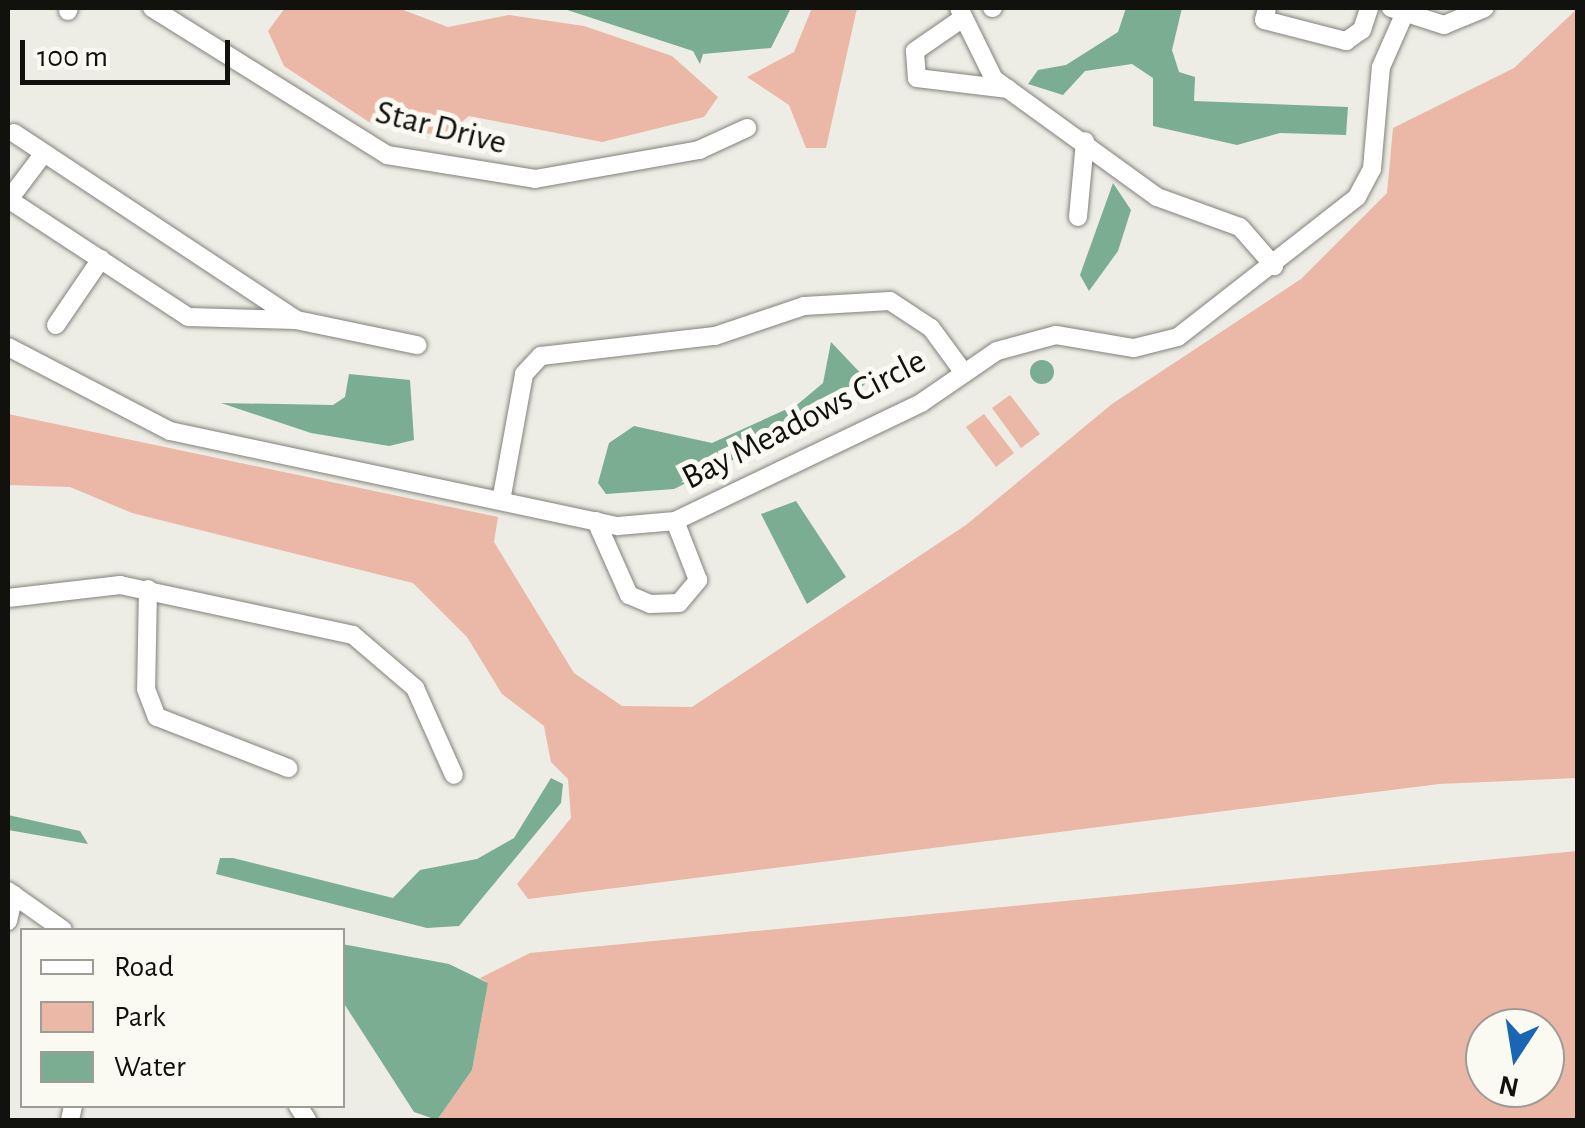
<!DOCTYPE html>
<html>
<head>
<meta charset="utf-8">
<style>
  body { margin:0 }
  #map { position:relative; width:1585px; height:1128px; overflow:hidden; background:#edece5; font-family:"Alegreya Sans",sans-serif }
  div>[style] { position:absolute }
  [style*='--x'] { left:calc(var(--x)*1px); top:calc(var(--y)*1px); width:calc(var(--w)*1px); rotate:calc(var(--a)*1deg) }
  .green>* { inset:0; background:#ebb7a6 }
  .water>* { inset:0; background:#7bad93 }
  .round { border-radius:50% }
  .roads { filter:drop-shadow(0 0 2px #82817b) drop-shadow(0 0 2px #82817b) }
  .street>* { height:18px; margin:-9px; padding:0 9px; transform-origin:9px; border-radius:9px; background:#fff }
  span { translate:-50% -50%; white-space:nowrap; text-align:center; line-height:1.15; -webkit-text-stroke:10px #faf9f2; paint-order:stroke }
  .street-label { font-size:35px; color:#11110e }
  .frame { position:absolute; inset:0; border:10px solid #11110e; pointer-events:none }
  .legend { position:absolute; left:20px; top:928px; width:325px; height:180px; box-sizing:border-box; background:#faf9f2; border:2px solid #9d9c97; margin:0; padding:12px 18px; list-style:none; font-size:30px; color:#11110e }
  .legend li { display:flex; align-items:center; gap:20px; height:50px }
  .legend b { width:50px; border:2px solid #9d9c97 }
  .north { position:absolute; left:1465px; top:1008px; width:100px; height:100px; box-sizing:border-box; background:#faf9f2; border:2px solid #9d9c97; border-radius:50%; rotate:192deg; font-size:28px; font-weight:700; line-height:40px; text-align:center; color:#11110e }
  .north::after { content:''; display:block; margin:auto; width:35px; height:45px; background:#1a65b4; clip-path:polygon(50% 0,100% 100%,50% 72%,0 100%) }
  .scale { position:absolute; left:20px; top:40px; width:210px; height:45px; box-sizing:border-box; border:5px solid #11110e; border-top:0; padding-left:12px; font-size:30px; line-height:35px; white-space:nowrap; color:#11110e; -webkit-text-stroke:8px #faf9f2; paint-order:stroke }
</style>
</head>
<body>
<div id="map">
  <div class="green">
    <div style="clip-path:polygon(285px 8px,398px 8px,448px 27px,509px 15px,584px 26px,672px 56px,718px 97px,704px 117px,602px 142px,469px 116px,444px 136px,372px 124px,284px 66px,268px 31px)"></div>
    <div style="clip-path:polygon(812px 8px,857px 8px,826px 148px,806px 148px,789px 105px,747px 77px,794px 52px)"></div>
    <div style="clip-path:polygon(1578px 8px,1577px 778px,1439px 784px,528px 899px,517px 884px,571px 818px,568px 779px,551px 762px,544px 726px,502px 694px,467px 637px,413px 583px,132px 513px,70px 487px,8px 485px,8px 414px,498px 517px,494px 542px,574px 673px,622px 706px,692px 707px,966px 525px,1112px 404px,1301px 279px,1387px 193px,1393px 128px,1514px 68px)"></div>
    <div style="clip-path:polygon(1010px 395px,1040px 434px,1021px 448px,992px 408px)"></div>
    <div style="clip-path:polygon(984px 414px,1014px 453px,996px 467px,966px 427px)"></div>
    <div style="clip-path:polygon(evenodd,1577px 851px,1577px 1120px,437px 1120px,472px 1070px,488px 983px,480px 978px,530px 953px,1577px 851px,1485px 1028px,1545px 1028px,1545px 1088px,1485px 1088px,1485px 1028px)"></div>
  </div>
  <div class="water">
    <div style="clip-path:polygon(561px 8px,791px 8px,771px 48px,703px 54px,700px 64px,693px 51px)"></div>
    <div style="clip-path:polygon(1126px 8px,1182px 8px,1172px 50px,1179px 72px,1195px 77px,1194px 101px,1348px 107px,1346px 135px,1280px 133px,1237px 145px,1153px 126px,1153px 78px,1132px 64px,1085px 71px,1063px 95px,1028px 84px,1038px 70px,1066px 65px,1118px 32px)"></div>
    <div style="clip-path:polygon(1113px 183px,1131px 210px,1118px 251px,1089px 291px,1080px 275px)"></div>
    <div style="clip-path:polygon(831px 342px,868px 381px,842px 406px,674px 489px,606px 494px,598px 483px,609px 443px,634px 426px,712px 443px,798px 404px,823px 383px)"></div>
    <div class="round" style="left:1030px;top:360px;width:24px;height:24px"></div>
    <div style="clip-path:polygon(349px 374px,410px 380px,414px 440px,389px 446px,311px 433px,221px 403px,333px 405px,345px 397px)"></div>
    <div style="clip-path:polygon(796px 501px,846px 577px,807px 604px,761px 514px)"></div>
    <div style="clip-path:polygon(551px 778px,563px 784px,561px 803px,459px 926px,427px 928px,216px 874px,220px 858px,233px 858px,393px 898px,420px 870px,477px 859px,514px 838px)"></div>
    <div style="clip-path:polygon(8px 815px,80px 831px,88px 844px,8px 830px)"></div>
    <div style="clip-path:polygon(342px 944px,449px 964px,488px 983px,472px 1070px,437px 1120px,414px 1112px,343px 1002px)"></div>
  </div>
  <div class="roads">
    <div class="street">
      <div style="--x:152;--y:8;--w:277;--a:32"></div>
      <div style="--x:387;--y:155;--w:150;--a:9.2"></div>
      <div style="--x:535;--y:179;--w:167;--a:-10"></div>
      <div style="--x:699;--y:150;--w:53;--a:-24.6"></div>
      <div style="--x:959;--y:8;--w:79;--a:63.8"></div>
      <div style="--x:994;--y:79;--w:201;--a:35.9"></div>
      <div style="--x:1157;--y:197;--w:88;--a:19.9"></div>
      <div style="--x:1240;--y:227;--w:52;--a:48.9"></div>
      <div style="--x:992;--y:8;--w:1;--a:0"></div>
      <div style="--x:1267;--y:8;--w:12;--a:104"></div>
      <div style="--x:1264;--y:20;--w:85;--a:14.4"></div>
      <div style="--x:1346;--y:41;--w:19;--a:-35"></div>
      <div style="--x:1362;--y:30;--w:23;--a:-72"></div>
      <div style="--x:1391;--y:8;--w:56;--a:17.8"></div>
      <div style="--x:1444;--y:25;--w:44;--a:-22.5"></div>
      <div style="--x:68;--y:11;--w:3;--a:-72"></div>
      <div style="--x:960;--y:20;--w:55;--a:145.4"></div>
      <div style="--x:915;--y:51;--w:27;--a:86"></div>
      <div style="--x:917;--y:78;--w:92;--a:6.9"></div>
      <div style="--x:14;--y:133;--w:338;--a:33.5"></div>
      <div style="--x:10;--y:198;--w:56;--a:-52.9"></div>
      <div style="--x:8;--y:199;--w:215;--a:33.2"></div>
      <div style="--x:188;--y:317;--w:108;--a:1.6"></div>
      <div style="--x:296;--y:320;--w:124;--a:11.7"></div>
      <div style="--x:1078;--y:217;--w:76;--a:-84.7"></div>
      <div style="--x:56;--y:325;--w:80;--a:-55.7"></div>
      <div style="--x:8;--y:347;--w:182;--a:27.4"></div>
      <div style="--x:170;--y:431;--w:458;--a:12"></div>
      <div style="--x:618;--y:526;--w:57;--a:-5"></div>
      <div style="--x:675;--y:521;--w:273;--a:-25.6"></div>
      <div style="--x:921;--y:403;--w:92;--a:-34.4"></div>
      <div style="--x:997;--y:351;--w:61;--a:-15.2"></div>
      <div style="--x:1056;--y:335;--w:79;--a:9.5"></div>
      <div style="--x:1134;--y:348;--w:45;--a:-14"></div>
      <div style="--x:1178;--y:337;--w:227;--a:-38"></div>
      <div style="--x:1357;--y:197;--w:32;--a:-62"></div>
      <div style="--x:1372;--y:169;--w:102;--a:-85"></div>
      <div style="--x:1381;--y:67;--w:64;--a:-66.2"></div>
      <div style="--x:501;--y:501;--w:129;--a:-79.7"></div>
      <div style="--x:524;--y:374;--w:25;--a:-47"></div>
      <div style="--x:541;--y:356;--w:175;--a:-6.6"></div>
      <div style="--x:715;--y:336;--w:94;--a:-18.6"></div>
      <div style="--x:804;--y:306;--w:86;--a:-3.3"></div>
      <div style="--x:890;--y:301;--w:49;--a:33.4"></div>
      <div style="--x:931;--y:328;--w:56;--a:53.7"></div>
      <div style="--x:596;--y:521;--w:81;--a:66"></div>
      <div style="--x:629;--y:595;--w:23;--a:23"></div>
      <div style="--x:650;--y:604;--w:29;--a:-2"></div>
      <div style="--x:679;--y:603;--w:30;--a:-50"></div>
      <div style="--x:698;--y:580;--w:63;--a:-111.3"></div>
      <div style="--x:148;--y:589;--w:100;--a:91.1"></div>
      <div style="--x:146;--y:689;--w:30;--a:69"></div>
      <div style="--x:157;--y:717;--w:141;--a:21.3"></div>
      <div style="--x:8;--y:598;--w:113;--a:-6.6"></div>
      <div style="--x:120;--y:585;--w:238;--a:12.1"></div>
      <div style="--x:353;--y:635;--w:82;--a:40.5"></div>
      <div style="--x:415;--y:688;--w:95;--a:65.9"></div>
      <div style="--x:8;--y:891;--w:67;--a:35.3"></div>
      <div style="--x:8;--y:921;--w:27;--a:-77"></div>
      <div style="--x:298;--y:1106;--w:17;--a:57"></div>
      <div style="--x:70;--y:1120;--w:14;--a:-78"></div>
    </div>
  </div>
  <div class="street-label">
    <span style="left:441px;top:128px;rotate:14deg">Star Drive</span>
    <span style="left:804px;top:420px;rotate:-27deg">Bay Meadows Circle</span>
  </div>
  <div class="frame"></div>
  <ul class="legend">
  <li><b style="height:12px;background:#fff"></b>Road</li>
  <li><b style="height:28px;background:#ebb7a6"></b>Park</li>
  <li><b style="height:28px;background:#7bad93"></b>Water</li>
  </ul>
  <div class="north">N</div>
  <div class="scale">100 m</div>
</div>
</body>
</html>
